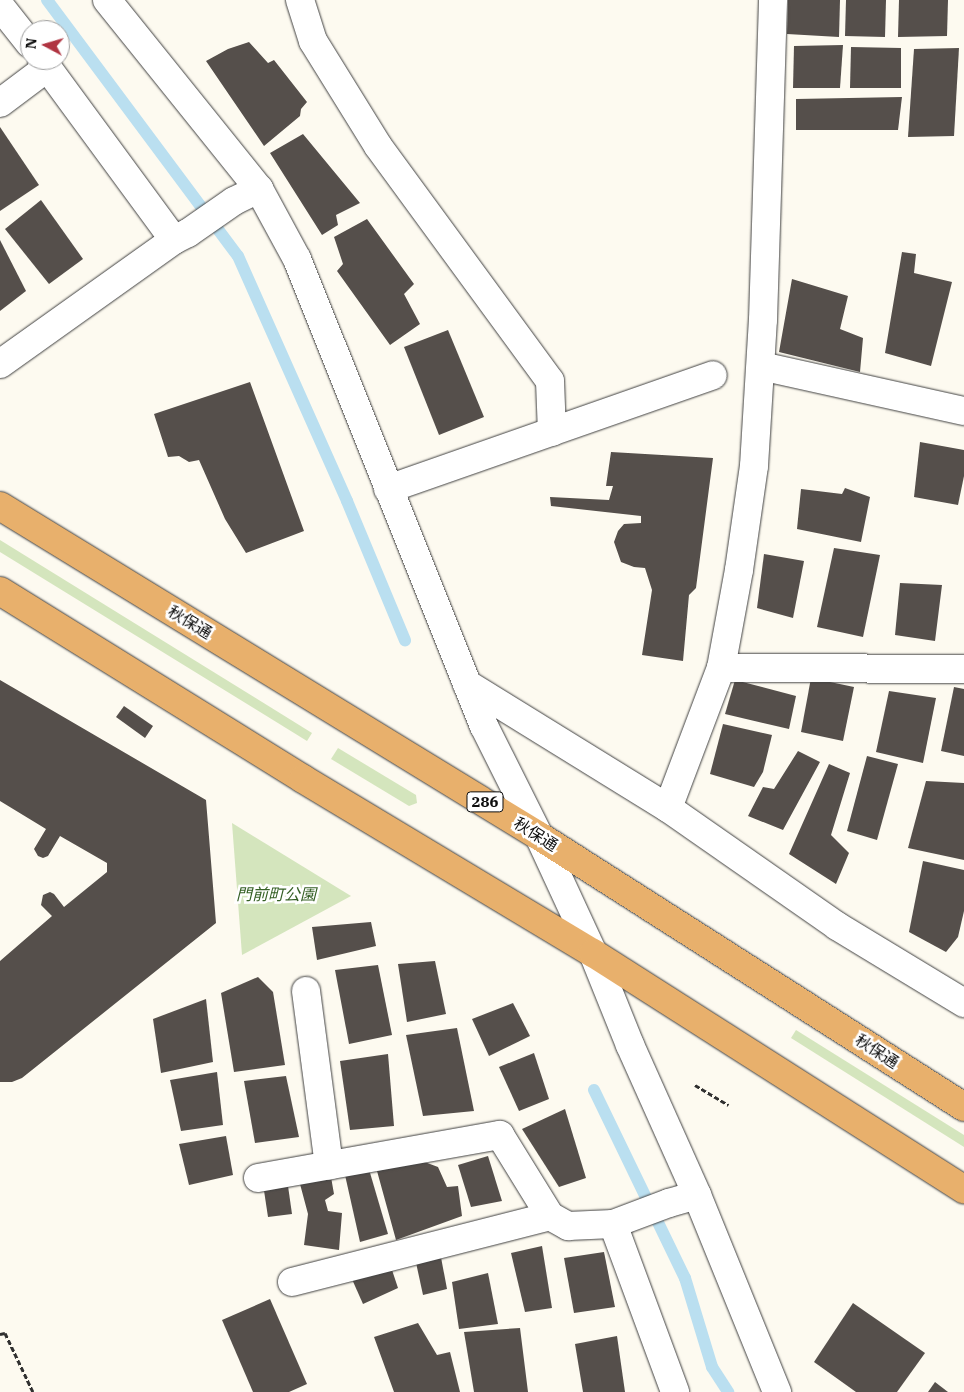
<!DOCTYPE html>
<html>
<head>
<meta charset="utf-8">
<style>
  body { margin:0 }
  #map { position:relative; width:964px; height:1392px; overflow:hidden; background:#fdfaf0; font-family:"IBM Plex Serif","Noto Sans JP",serif }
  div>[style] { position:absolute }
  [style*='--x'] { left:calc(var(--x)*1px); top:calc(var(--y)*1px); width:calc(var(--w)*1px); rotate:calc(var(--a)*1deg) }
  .green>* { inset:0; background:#d4e5bd }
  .stream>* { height:12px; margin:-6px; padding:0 6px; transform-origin:6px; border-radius:6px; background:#badff0 }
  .building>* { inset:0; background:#554f4b }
  .path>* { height:3px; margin-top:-1.5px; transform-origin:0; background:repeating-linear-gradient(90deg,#303030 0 5px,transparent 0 7.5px) }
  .roads { filter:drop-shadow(0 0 1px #414141) drop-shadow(0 0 1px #414141) }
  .minor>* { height:28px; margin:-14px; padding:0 14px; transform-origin:14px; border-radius:14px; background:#fff }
  .tertiary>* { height:28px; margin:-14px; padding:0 14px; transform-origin:14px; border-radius:14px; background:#fff }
  .trunk>* { height:28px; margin:-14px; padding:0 14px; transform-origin:14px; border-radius:14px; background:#e8b06c }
  span { translate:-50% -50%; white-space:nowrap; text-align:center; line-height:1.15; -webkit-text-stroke:5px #fff; paint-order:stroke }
  .shield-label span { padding:1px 4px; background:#fff; border:1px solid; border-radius:4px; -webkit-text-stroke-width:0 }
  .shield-label { font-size:15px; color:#0e0e0e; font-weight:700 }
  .street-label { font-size:16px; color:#0e0e0e }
  .park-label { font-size:16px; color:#345f24; font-style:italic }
  .north { position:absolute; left:20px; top:20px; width:50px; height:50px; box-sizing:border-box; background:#fff; border:1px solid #9f9f9f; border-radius:50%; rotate:276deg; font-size:14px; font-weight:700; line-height:20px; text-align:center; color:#0e0e0e }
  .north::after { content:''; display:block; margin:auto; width:18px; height:22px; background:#b03441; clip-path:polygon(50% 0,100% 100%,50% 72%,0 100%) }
</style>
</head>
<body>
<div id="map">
  <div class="green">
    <div style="clip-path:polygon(0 540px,312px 733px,307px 741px,0 552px)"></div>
    <div style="clip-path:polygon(338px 748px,416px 795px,417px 803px,409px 806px,331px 759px)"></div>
    <div style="clip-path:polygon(232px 823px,351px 896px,242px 955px)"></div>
    <div style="clip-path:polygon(796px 1030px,964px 1135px,964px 1147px,791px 1038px)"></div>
  </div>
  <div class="stream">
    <div style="--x:47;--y:0;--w:319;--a:53.3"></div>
    <div style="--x:238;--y:256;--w:268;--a:66"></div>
    <div style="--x:347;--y:501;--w:151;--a:67.4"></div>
    <div style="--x:594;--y:1090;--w:209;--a:64.2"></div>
    <div style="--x:685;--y:1278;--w:93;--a:73.1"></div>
    <div style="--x:712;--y:1367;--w:30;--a:57"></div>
  </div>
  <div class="building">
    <div style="clip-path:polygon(788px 0,840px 0,839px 37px,787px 34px)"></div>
    <div style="clip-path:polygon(846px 0,886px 0,885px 37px,845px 36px)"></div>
    <div style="clip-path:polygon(899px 0,948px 0,947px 36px,898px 37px)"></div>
    <div style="clip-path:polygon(249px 42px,268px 63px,274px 60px,307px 102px,301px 109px,300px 116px,264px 146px,206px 61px,228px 49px)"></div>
    <div style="clip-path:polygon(843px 45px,840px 88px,793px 88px,794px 46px)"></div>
    <div style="clip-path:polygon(851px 47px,901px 48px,901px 88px,850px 88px)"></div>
    <div style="clip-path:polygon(959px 48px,954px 136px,908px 137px,914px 49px)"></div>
    <div style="clip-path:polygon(902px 97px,898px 130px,796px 130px,796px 99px)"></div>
    <div style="clip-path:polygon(0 127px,39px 185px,0 211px)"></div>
    <div style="clip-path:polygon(303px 134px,360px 203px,336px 215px,338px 225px,322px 235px,270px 153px)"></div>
    <div style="clip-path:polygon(41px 200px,83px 259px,49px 284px,5px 229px)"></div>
    <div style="clip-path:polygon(367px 219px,414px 284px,404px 294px,420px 324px,390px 345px,337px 271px,343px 264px,334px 237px)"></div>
    <div style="clip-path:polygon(0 240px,26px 291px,0 311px)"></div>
    <div style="clip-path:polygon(902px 252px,916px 254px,914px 273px,952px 282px,931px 366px,885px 353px)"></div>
    <div style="clip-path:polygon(792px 279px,848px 296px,840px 329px,863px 338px,860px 372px,779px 352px)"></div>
    <div style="clip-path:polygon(448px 330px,484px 417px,439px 435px,404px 347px)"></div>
    <div style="clip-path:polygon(250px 382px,304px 531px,246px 553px,225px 519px,199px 460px,189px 462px,179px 456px,168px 457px,154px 414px)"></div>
    <div style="clip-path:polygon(920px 442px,964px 450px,964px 476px,958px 505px,914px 497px)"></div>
    <div style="clip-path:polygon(611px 452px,713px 458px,696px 588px,689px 595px,683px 661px,642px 655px,652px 590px,645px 568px,634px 567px,621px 562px,614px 542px,618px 531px,624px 524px,641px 523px,641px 516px,551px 506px,550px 497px,609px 500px,613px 486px,606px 486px)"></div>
    <div style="clip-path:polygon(845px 488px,870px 497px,861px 542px,797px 529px,801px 489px,842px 494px)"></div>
    <div style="clip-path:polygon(834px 548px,880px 555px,863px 637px,817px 627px)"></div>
    <div style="clip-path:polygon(764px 554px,804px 561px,793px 618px,757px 608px)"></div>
    <div style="clip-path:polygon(900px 583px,942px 585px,935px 641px,895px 635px)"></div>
    <div style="clip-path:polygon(811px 678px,854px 687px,843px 741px,801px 732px)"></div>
    <div style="clip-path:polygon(0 680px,206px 800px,216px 923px,22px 1078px,12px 1082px,0 1082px,0 961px,52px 916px,41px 905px,43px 895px,50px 892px,54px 894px,64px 907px,107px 872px,107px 863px,60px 836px,48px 856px,43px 858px,38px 856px,34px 849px,46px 829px,0 801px)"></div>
    <div style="clip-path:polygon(735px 680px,796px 696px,789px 729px,725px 714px)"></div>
    <div style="clip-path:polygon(954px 687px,964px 689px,964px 756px,941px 751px)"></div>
    <div style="clip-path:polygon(889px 691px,936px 698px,923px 763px,876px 752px)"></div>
    <div style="clip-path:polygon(124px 706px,153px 726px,145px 738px,116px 717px)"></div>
    <div style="clip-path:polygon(723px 724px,772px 735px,763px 772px,754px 787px,710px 774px)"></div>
    <div style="clip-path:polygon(798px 751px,820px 762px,783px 830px,748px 816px,763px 787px,774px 789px)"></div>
    <div style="clip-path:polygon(867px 756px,898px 764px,877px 840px,847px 831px)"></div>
    <div style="clip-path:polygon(829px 764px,850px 773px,831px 835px,849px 853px,836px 884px,789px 854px)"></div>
    <div style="clip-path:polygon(926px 781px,964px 783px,964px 860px,908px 848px)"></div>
    <div style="clip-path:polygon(923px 861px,964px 870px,964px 911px,958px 937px,946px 952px,909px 932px)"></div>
    <div style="clip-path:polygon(371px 922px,376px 946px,317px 960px,312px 927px)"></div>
    <div style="clip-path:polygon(435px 961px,446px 1014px,407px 1022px,398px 964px)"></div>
    <div style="clip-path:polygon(378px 965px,392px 1035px,349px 1044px,335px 970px)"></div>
    <div style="clip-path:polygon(258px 977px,273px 992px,285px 1065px,234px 1072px,221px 993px)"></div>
    <div style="clip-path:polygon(206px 999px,213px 1062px,161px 1073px,153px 1019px)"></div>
    <div style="clip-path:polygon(513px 1003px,530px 1036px,489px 1056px,472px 1019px)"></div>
    <div style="clip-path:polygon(457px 1028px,474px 1111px,423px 1116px,406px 1035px)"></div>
    <div style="clip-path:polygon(534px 1053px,549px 1099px,519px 1111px,499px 1067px)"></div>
    <div style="clip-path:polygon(388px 1054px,394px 1126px,350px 1130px,340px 1061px)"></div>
    <div style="clip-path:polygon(217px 1072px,223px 1125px,181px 1131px,170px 1080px)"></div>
    <div style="clip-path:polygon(286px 1076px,299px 1137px,255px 1143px,244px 1081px)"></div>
    <div style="clip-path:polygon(565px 1109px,586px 1178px,559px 1187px,522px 1129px)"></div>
    <div style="clip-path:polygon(226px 1136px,233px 1175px,189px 1185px,179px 1144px)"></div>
    <div style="clip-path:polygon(488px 1156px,502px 1201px,471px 1207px,458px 1165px)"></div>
    <div style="clip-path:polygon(422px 1161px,438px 1167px,447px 1187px,458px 1186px,462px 1216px,396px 1240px,377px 1171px)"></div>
    <div style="clip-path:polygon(368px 1166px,388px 1234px,360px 1242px,345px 1175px)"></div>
    <div style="clip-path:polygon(331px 1177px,334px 1194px,325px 1200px,328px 1211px,342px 1213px,339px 1250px,304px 1245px,308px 1214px,300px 1184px)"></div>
    <div style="clip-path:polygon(287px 1179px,292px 1214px,268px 1217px,263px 1184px)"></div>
    <div style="clip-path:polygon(542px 1246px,552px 1308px,525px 1312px,511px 1253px)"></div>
    <div style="clip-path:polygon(440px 1252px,447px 1289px,423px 1295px,415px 1258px)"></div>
    <div style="clip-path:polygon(604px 1252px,615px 1307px,574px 1313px,564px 1258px)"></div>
    <div style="clip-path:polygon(391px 1267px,398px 1288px,363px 1304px,351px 1277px)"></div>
    <div style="clip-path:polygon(488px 1273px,498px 1324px,459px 1329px,452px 1282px)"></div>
    <div style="clip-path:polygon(270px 1299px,307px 1384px,289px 1392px,253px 1392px,222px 1320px)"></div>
    <div style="clip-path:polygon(853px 1303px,925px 1353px,897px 1392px,856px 1392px,814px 1362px)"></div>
    <div style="clip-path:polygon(418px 1323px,437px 1355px,450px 1352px,460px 1392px,394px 1392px,374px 1337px)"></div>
    <div style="clip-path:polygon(520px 1328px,528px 1392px,474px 1392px,464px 1332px)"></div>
    <div style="clip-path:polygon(617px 1336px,625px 1392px,583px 1392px,575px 1344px)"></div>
    <div style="clip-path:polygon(935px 1382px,948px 1392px,928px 1392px)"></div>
  </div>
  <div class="path">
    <div style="--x:695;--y:1085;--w:39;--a:31"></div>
    <div style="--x:0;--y:1334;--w:5;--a:-11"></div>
    <div style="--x:5;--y:1333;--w:65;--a:64.6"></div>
  </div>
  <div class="roads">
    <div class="minor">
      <div style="--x:300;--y:0;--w:43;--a:72.4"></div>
      <div style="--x:313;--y:41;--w:123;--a:58.2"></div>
      <div style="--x:378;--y:146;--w:291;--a:53.8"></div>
      <div style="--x:550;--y:381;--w:51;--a:87.8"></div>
      <div style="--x:0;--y:6;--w:48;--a:51.7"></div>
      <div style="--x:0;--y:103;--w:60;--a:-36.9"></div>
      <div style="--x:174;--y:240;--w:16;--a:-27"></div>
      <div style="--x:188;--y:233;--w:56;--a:-34.8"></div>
      <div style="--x:234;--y:201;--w:28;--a:-26"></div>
      <div style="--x:0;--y:364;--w:214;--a:-35.5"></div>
      <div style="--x:174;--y:240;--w:223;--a:-126.3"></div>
      <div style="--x:761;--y:366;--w:208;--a:12.5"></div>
      <div style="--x:388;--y:489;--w:344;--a:-19.3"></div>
      <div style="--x:721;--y:668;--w:243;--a:0.2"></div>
      <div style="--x:467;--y:684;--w:236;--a:31.7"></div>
      <div style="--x:668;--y:808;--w:206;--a:34.9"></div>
      <div style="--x:837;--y:926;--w:149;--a:31.2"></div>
      <div style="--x:668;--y:808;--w:150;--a:-69.3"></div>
      <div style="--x:721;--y:668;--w:100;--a:-79.6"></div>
      <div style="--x:739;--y:570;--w:105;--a:-81.8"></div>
      <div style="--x:754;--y:466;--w:146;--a:-86.5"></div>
      <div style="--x:763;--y:320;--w:320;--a:-88.2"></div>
      <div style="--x:593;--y:953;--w:99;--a:68.1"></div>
      <div style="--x:630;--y:1045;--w:164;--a:65.9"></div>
      <div style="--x:697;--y:1195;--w:213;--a:67.9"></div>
      <div style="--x:306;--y:991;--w:176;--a:82.5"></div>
      <div style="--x:258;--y:1178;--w:246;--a:-10.1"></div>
      <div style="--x:500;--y:1135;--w:95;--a:58.3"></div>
      <div style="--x:613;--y:1224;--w:179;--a:69.7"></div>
      <div style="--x:292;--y:1282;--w:266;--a:-14.3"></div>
      <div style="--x:550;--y:1216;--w:21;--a:29"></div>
      <div style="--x:568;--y:1226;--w:45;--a:-2.5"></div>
      <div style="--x:613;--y:1224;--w:60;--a:-20.6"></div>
      <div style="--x:669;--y:1203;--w:29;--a:-16"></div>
    </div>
    <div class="tertiary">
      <div style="--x:107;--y:0;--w:243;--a:51.2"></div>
      <div style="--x:259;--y:189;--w:80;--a:61.5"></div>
      <div style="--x:297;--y:259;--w:503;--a:68.18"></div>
      <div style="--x:484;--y:726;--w:123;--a:63.4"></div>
      <div style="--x:539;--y:836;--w:129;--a:65.2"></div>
    </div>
    <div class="trunk">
      <div style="--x:0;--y:506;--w:632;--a:31.48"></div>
      <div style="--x:539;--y:836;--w:504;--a:32.52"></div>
      <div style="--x:0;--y:591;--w:357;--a:31.8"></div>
      <div style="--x:303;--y:779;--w:338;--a:31"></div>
      <div style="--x:593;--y:953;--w:440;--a:32.5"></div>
    </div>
  </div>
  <div class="shield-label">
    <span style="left:485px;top:802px">286</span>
  </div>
  <div class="street-label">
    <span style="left:190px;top:622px;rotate:31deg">秋保通</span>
    <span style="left:536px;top:834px;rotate:32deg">秋保通</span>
    <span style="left:877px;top:1051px;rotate:33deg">秋保通</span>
  </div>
  <div class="park-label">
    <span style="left:276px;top:894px">門前町公園</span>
  </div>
  <div class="north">N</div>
</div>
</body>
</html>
